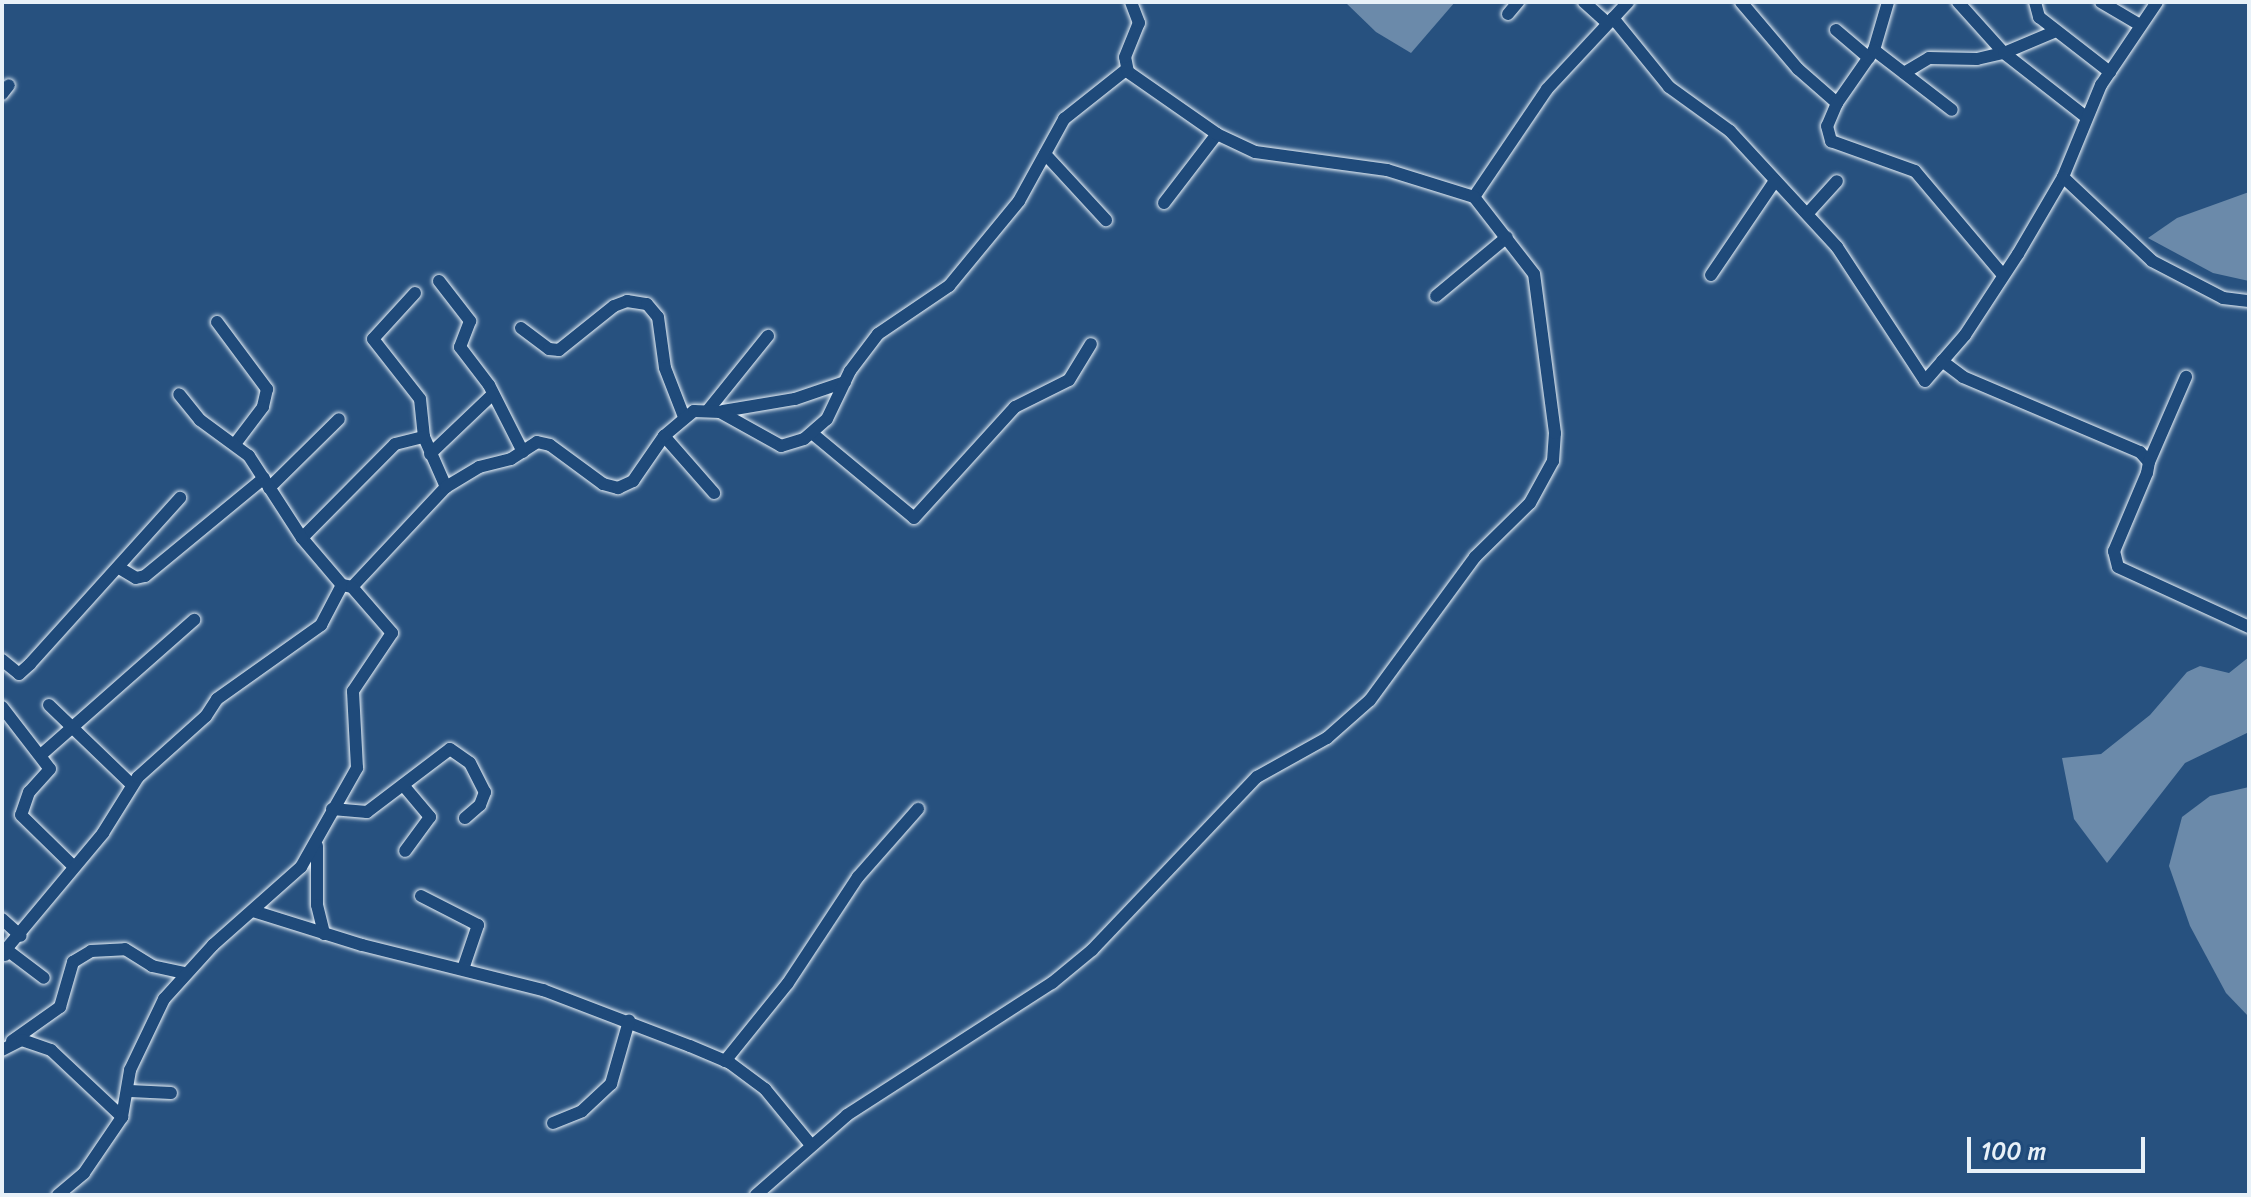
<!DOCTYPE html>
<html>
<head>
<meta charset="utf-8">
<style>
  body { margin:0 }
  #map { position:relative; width:2251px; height:1197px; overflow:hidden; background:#27517f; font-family:Sriracha,sans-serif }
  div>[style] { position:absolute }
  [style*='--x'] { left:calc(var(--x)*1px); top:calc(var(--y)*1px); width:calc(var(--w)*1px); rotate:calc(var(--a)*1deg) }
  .water>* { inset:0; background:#6b8aaa }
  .roads { filter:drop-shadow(0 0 2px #e8f1f8) drop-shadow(0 0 2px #e8f1f8) }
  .minor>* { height:12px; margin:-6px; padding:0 6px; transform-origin:6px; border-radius:6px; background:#1f4a7a }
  span { translate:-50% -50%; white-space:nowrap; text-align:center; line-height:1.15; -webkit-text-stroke:8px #1f4a7a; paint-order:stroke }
  .frame { position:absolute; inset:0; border:4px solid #e8f1f8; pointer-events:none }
  .scale { position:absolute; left:1967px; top:1137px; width:178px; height:36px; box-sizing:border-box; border:4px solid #e8f1f8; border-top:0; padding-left:10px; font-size:24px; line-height:28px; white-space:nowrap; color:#e8f1f8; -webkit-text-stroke:6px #1f4a7a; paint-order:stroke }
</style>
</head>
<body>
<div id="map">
  <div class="water">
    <div style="clip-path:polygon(1345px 2px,1455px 2px,1411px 53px,1376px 32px)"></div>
    <div style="clip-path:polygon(2249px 192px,2249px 281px,2213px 273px,2148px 238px,2177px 218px)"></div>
    <div style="clip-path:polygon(2249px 657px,2249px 732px,2185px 763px,2107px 863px,2074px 819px,2062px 758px,2101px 754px,2150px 715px,2187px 672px,2200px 666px,2229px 673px)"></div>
    <div style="clip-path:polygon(2249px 787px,2249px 1017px,2226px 993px,2190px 926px,2169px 866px,2182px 817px,2210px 796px)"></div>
  </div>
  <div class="roads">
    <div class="minor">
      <div style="--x:1584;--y:2;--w:31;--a:42"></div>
      <div style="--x:1741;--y:2;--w:88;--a:49.6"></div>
      <div style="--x:1798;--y:69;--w:52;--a:41.1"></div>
      <div style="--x:1837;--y:103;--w:65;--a:-55.1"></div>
      <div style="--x:1874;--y:50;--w:50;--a:-73.7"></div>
      <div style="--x:1958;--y:2;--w:69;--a:48"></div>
      <div style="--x:2004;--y:53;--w:104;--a:38"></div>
      <div style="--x:2035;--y:2;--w:16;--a:75"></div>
      <div style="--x:2039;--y:17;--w:90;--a:37.8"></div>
      <div style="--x:2101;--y:2;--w:45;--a:30.5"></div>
      <div style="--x:1508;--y:14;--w:16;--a:-50"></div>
      <div style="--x:1613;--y:18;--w:89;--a:50.9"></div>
      <div style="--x:1669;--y:87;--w:75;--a:35.8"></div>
      <div style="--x:1730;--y:131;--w:158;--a:47.3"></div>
      <div style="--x:1837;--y:247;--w:160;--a:56.7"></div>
      <div style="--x:1925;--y:381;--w:61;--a:-49"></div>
      <div style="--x:1965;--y:335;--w:97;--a:-56.8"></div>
      <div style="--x:2018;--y:254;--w:89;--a:-59.7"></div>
      <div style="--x:2063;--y:177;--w:100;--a:-67.6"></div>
      <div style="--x:2101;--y:85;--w:100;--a:-56"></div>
      <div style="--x:1836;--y:30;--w:43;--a:40.3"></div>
      <div style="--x:1874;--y:50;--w:98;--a:37.6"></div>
      <div style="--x:1904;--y:73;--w:29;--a:-31"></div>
      <div style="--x:1929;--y:58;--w:48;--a:1.2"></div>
      <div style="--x:1977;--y:59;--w:28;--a:-13"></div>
      <div style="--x:2004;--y:53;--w:56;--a:-22.9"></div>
      <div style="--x:2;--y:94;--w:11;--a:-52"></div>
      <div style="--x:1837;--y:103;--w:25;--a:113"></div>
      <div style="--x:1827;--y:126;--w:16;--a:75"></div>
      <div style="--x:1831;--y:141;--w:89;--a:19.7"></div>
      <div style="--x:1915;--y:171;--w:136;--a:49.8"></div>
      <div style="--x:1045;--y:154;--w:90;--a:47.3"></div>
      <div style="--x:2063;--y:177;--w:122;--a:43.3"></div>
      <div style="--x:2152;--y:261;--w:80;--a:27.5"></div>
      <div style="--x:2223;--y:298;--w:26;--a:7"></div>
      <div style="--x:1474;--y:197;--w:130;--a:-55.9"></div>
      <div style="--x:1547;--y:89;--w:119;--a:-47"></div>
      <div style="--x:1164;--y:203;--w:87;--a:-52.5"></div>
      <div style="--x:1808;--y:213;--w:43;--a:-47.8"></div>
      <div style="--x:1711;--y:275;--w:114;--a:-55.8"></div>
      <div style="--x:439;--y:281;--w:51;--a:52.2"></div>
      <div style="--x:470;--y:321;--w:28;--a:111"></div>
      <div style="--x:460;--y:347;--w:48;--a:52.7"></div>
      <div style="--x:489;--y:385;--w:75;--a:63.1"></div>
      <div style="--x:415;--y:293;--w:62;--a:132.4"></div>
      <div style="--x:373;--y:339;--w:76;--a:51.9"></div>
      <div style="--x:420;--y:399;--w:38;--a:84"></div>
      <div style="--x:424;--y:437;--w:55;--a:66.3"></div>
      <div style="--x:1436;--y:296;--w:92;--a:-39.7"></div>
      <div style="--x:217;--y:322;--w:84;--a:53.3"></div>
      <div style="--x:267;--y:389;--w:18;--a:103"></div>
      <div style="--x:263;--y:407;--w:46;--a:127.1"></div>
      <div style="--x:521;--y:328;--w:35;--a:37"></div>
      <div style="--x:549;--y:349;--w:10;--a:6"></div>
      <div style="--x:559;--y:350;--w:70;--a:-38.7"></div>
      <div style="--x:614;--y:306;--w:14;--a:-21"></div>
      <div style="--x:627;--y:301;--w:20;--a:9"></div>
      <div style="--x:647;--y:304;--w:17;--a:50"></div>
      <div style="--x:658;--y:317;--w:51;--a:82.2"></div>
      <div style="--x:665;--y:368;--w:53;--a:68.8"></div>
      <div style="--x:1942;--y:361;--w:26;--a:37"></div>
      <div style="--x:1963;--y:377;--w:192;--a:23"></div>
      <div style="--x:2140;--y:452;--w:13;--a:48"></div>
      <div style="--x:2149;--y:462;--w:11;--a:100"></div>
      <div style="--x:2147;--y:473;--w:85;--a:112.9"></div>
      <div style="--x:2114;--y:551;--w:16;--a:76"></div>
      <div style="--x:2118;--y:567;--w:144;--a:24.6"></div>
      <div style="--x:709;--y:409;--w:94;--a:-51.1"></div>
      <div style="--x:723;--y:411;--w:73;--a:-9.5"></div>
      <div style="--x:795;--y:399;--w:53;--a:-18.8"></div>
      <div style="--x:813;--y:434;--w:131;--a:39.7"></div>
      <div style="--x:914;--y:518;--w:150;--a:-47.7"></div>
      <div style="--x:1015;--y:407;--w:60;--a:-26.6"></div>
      <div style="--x:1069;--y:380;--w:42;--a:-58.6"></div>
      <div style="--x:664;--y:436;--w:76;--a:48.7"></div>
      <div style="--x:430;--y:454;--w:87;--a:-43.6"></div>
      <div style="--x:2149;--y:462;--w:93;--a:-66.5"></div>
      <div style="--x:269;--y:488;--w:98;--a:-44.6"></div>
      <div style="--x:302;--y:538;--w:132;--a:-45.3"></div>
      <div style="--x:395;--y:444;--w:30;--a:-14"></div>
      <div style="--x:121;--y:569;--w:17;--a:31"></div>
      <div style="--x:136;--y:578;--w:9;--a:-13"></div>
      <div style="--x:145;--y:576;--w:154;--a:-39.5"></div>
      <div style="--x:342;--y:585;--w:10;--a:11"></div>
      <div style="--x:352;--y:587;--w:137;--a:-46.8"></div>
      <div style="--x:446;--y:487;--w:39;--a:-31"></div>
      <div style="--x:479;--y:467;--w:33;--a:-14"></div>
      <div style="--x:511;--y:459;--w:31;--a:-33"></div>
      <div style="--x:537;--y:442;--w:13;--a:13"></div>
      <div style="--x:550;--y:445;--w:66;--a:36.3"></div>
      <div style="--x:603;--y:484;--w:16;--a:15"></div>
      <div style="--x:618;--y:488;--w:17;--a:-25"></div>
      <div style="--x:633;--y:481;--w:55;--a:-55.4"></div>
      <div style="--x:664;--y:436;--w:39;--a:-40"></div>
      <div style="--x:694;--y:411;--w:26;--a:2"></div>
      <div style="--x:720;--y:412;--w:70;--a:29.1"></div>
      <div style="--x:781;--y:446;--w:24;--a:-17"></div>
      <div style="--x:804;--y:439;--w:30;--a:-41"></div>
      <div style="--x:827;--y:419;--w:53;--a:-64.4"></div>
      <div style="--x:850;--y:371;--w:46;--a:-52.9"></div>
      <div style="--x:878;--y:334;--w:86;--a:-34.1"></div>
      <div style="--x:949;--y:286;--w:110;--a:-50.5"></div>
      <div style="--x:1019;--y:201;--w:94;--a:-61.2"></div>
      <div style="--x:1064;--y:119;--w:80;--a:-38.4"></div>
      <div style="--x:2;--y:660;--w:22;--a:39"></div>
      <div style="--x:19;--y:674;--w:15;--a:-42"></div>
      <div style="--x:30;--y:664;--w:224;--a:-47.9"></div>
      <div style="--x:49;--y:705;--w:115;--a:43.9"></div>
      <div style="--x:2;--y:707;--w:78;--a:52.3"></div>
      <div style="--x:50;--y:769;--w:31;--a:132"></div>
      <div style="--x:29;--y:792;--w:24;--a:109"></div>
      <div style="--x:21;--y:815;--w:73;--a:44.4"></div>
      <div style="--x:42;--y:754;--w:203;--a:-41.4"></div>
      <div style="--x:403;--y:785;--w:42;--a:49.8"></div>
      <div style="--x:430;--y:817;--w:42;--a:126.3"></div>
      <div style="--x:332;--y:809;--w:35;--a:5"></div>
      <div style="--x:367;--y:812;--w:104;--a:-37.2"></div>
      <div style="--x:450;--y:749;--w:24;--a:35"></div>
      <div style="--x:470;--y:763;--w:33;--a:63"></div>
      <div style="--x:485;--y:792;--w:14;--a:111"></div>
      <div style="--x:480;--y:805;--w:20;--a:139"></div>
      <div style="--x:317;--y:846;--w:59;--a:90"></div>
      <div style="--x:317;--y:905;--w:30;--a:76"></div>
      <div style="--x:421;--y:896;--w:64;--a:27"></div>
      <div style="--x:478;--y:925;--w:46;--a:108.8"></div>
      <div style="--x:253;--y:911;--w:114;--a:17.3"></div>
      <div style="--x:362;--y:945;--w:187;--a:14"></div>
      <div style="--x:543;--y:990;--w:157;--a:20.9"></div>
      <div style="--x:690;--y:1046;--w:43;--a:23"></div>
      <div style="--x:730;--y:1063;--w:44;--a:36.6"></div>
      <div style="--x:765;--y:1089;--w:72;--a:50.6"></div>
      <div style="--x:2;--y:919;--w:25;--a:42"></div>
      <div style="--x:2;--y:954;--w:158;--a:-50.1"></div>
      <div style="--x:103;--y:833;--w:66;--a:-58"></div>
      <div style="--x:138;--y:777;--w:91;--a:-41.9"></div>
      <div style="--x:206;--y:716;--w:20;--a:-57"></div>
      <div style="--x:217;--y:699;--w:128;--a:-35.4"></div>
      <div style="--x:321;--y:625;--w:45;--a:-62.3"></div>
      <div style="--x:342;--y:585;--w:62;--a:-130.4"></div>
      <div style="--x:302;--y:538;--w:98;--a:-122.9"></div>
      <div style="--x:249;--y:456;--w:61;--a:-143.7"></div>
      <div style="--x:200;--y:420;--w:33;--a:-129"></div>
      <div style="--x:5;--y:955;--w:5;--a:-68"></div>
      <div style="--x:7;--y:950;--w:46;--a:37.1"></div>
      <div style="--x:12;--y:1041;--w:59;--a:-35.3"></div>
      <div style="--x:60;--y:1007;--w:47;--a:-73.9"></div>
      <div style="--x:73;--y:962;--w:21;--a:-31"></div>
      <div style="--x:91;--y:951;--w:34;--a:-3"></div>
      <div style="--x:125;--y:949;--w:32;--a:32"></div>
      <div style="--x:152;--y:966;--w:35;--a:12"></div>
      <div style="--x:2;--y:1050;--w:22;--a:-27"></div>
      <div style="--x:22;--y:1040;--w:31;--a:19"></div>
      <div style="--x:51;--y:1050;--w:98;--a:43.3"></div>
      <div style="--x:725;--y:1061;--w:100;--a:-51.1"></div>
      <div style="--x:788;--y:983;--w:127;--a:-56.6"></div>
      <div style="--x:858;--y:877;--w:91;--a:-48.6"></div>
      <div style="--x:130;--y:1091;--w:41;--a:2.8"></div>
      <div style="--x:553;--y:1123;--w:31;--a:-22"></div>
      <div style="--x:582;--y:1111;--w:40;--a:-43"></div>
      <div style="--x:611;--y:1084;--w:66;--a:-74.1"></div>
      <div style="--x:58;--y:1195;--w:34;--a:-40"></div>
      <div style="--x:84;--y:1173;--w:68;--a:-55.8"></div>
      <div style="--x:122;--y:1117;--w:48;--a:-80.3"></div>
      <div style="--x:130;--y:1070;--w:79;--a:-64.4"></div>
      <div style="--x:164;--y:999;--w:73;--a:-47.8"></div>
      <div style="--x:213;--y:945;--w:118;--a:-41.6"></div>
      <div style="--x:301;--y:867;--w:114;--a:-60.5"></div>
      <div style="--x:357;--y:768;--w:77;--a:-93"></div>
      <div style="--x:353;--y:691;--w:70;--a:-56.1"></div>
      <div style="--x:392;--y:633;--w:61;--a:-131"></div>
      <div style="--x:756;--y:1195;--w:121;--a:-41.3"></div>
      <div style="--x:847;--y:1115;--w:244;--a:-32.8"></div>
      <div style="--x:1052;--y:983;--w:52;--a:-39.5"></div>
      <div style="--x:1092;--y:950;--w:239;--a:-46.4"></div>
      <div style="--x:1257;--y:777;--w:80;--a:-29.1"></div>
      <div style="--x:1327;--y:738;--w:57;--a:-41.5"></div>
      <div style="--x:1370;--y:700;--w:177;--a:-53.7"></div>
      <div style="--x:1475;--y:557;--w:77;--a:-44.5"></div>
      <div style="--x:1530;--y:503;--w:48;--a:-61.3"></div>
      <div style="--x:1553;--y:461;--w:28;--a:-86"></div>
      <div style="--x:1555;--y:433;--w:160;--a:-97.5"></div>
      <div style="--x:1534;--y:274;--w:98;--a:-127.9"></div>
      <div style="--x:1474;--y:197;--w:91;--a:-162.8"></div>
      <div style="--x:1387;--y:170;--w:133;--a:-172.2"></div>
      <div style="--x:1255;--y:152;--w:42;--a:-154.7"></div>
      <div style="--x:1217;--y:134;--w:108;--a:-145.1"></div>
      <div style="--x:1128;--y:72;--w:15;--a:-101"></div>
      <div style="--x:1125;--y:57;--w:37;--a:-68"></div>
      <div style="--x:1139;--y:23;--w:22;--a:-111"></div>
    </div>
  </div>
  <div class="frame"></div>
  <div class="scale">100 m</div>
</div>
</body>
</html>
